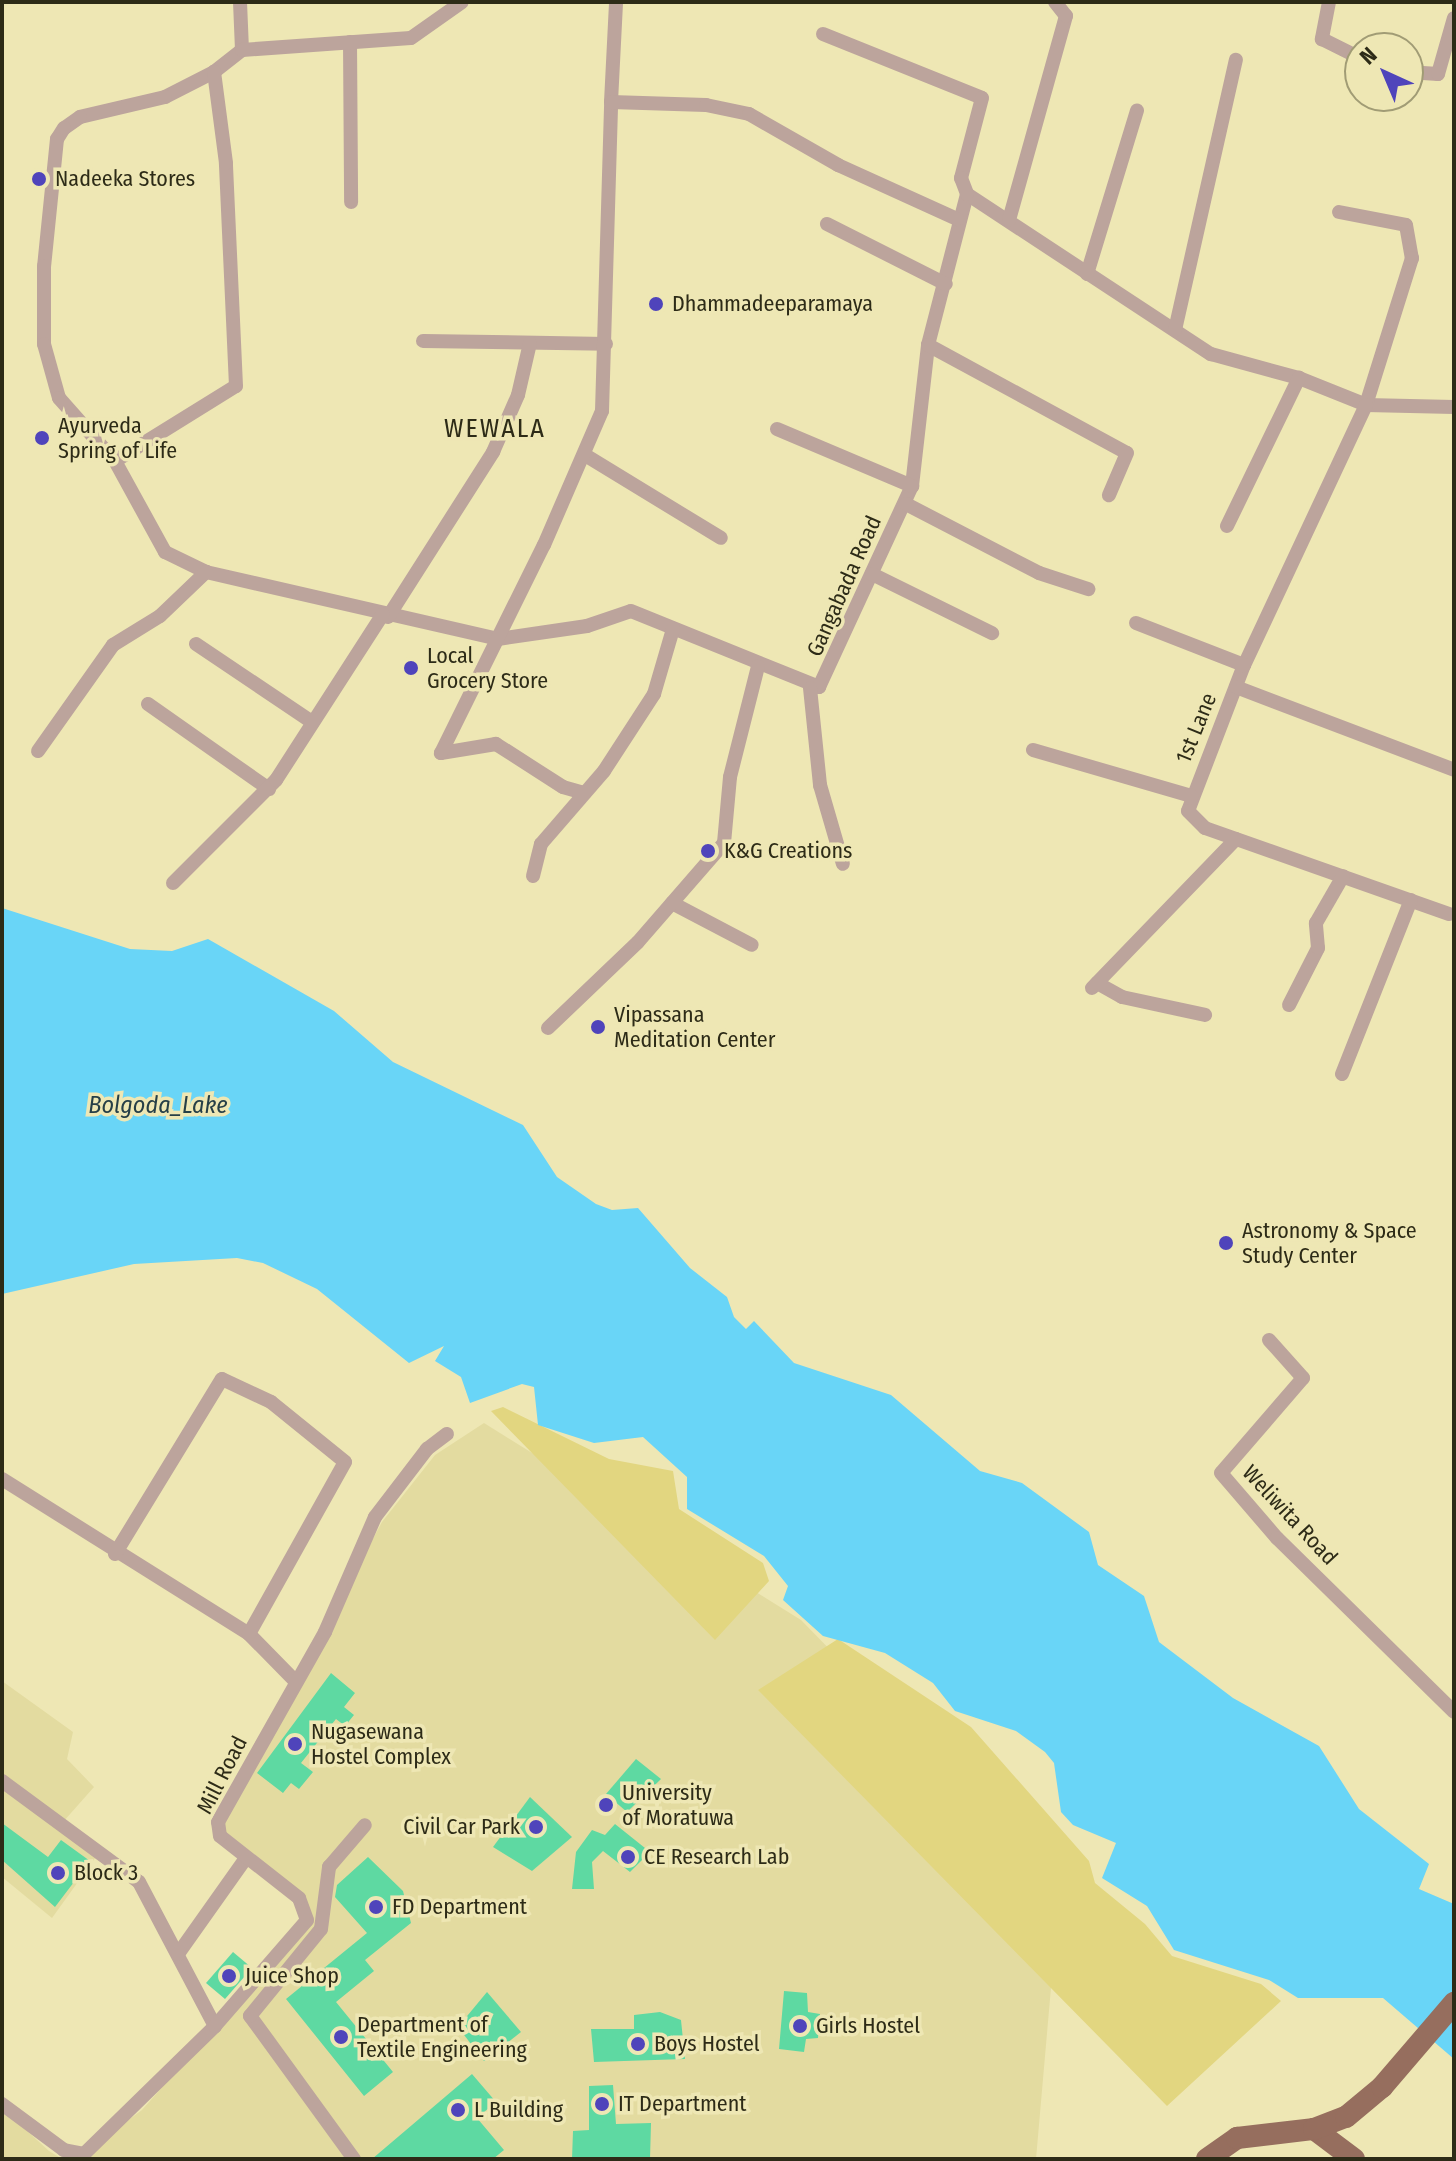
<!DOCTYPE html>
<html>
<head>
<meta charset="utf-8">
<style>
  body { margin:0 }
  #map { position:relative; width:1456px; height:2161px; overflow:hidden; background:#eee7b4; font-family:"Fira Sans Condensed",sans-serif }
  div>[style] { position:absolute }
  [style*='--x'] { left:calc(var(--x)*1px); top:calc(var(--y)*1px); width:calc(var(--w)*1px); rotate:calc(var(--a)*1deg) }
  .built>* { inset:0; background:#e3dba0 }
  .green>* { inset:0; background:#e2d680 }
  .water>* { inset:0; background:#69d5f7 }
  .building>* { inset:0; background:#5ed9a2 }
  .street>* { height:14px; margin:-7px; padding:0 7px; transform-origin:7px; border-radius:7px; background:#bca49c }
  .primary>* { height:22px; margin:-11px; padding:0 11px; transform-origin:11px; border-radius:11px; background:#966e5e }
  .dots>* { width:22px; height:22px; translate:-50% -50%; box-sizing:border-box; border:4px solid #eee7b4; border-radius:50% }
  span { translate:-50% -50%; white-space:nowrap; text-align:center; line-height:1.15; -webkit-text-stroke:7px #eee7b4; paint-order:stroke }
  .poi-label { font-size:22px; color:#2d2b17 }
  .left { translate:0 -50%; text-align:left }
  .right { translate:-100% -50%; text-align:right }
  .street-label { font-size:22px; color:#2d2b17 }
  .water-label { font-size:24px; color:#263f47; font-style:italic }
  .quarter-label { font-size:26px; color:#2d2b17; letter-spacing:2px }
  .frame { position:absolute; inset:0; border:4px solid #2d2b17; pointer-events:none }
  .north { position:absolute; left:1344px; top:32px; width:80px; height:80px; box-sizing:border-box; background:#eee7b4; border:2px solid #a19c75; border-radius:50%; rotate:316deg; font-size:22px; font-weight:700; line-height:32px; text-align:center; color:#2d2b17 }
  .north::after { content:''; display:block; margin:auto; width:28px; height:36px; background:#4f44bb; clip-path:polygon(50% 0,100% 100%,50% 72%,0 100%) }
</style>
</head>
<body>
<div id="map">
  <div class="built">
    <div style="clip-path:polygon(484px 1423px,801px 1620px,1060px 1885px,1036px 2159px,75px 2159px,142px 2110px,278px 1957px,302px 1918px,294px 1887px,220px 1836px,218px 1825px,382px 1522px,435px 1455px)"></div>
    <div style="clip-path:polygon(2px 1681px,73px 1732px,67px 1759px,94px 1787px,63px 1822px,2px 1777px)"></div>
    <div style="clip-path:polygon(2px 1783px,98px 1854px,52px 1918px,2px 1877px)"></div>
    <div style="clip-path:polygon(2px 2108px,49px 2151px,62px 2159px,2px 2159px)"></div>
  </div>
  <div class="green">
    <div style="clip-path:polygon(503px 1407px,609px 1459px,673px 1471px,679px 1509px,763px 1563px,769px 1581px,715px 1640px,491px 1411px)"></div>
    <div style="clip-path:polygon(838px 1639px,971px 1727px,1089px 1861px,1095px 1883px,1145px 1924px,1172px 1956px,1261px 1984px,1281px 2001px,1167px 2106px,758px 1690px)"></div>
  </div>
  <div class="water">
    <div style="clip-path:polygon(2px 908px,130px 949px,172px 951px,208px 939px,334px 1011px,393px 1062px,523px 1125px,557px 1177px,596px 1204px,612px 1210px,638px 1208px,690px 1268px,727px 1297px,734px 1317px,746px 1329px,754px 1321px,794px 1363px,891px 1395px,980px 1471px,1022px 1483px,1089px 1532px,1098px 1565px,1144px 1596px,1159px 1642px,1233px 1698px,1319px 1746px,1359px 1809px,1429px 1864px,1419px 1889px,1454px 1904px,1454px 2059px,1383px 1998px,1298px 1998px,1269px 1980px,1174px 1950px,1147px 1906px,1102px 1878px,1116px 1843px,1073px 1825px,1061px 1812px,1054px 1763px,1045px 1752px,1016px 1731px,955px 1711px,933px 1683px,885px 1653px,823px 1636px,783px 1600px,788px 1586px,764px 1556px,687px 1509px,687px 1477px,643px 1437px,594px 1443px,538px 1425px,534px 1387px,522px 1384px,470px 1403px,461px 1377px,435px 1361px,444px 1346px,409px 1363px,317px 1289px,263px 1263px,237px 1258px,134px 1264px,2px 1294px)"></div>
  </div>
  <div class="building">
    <div style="clip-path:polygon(331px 1673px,355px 1693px,344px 1707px,354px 1715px,345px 1726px,336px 1719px,301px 1763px,313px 1772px,299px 1789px,291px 1783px,283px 1793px,257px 1773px)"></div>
    <div style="clip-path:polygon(636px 1759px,661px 1779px,627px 1812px,606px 1794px)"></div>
    <div style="clip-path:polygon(530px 1797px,572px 1837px,532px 1871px,493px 1847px)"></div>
    <div style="clip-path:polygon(2px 1823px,48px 1857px,61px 1840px,90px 1861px,55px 1907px,2px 1860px)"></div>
    <div style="clip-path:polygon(615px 1824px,650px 1852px,630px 1872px,603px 1851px,592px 1862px,594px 1889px,572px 1889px,576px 1852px,592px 1830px,605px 1835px)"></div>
    <div style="clip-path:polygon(368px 1857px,403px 1891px,411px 1923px,365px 1960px,374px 1971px,336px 2002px,393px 2072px,364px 2096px,286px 1999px,367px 1933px,335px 1897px,337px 1885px)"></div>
    <div style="clip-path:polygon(233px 1952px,252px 1968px,225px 1999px,206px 1983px)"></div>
    <div style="clip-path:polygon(784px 1991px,807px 1993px,808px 2012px,820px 2014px,818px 2038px,806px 2039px,804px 2052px,779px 2049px)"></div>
    <div style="clip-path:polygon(487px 1992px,521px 2032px,484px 2061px,458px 2027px)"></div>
    <div style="clip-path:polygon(660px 2012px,681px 2020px,685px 2059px,594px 2062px,591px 2029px,634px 2029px,634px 2015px)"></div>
    <div style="clip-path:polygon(472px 2074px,496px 2102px,477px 2118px,504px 2150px,493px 2159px,372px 2159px)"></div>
    <div style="clip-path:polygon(613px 2085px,616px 2124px,651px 2123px,650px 2159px,572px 2159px,573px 2131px,589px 2130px,589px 2086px)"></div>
  </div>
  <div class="street">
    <div style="--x:240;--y:2;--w:48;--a:87.6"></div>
    <div style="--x:242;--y:50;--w:36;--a:142"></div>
    <div style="--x:214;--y:72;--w:55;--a:153"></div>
    <div style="--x:165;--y:97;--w:87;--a:166.8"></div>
    <div style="--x:80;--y:117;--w:19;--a:145"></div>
    <div style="--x:64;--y:128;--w:13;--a:122"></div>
    <div style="--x:57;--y:139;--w:128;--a:95.8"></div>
    <div style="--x:44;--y:266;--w:78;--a:90"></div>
    <div style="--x:44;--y:344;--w:56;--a:74.5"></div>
    <div style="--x:59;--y:398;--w:84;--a:48.4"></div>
    <div style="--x:115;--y:461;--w:104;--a:61.2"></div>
    <div style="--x:165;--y:552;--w:46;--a:26"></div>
    <div style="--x:206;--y:572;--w:300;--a:12.9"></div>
    <div style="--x:498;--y:639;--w:90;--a:-8.3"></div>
    <div style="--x:587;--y:626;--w:46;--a:-18.8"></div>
    <div style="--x:631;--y:611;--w:203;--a:22"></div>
    <div style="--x:819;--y:687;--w:221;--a:-65.2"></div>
    <div style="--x:912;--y:486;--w:142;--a:-83.5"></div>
    <div style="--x:928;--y:345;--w:156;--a:-75.5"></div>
    <div style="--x:967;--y:194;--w:292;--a:33.3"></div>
    <div style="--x:1211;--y:354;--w:91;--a:15.3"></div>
    <div style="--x:1299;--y:378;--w:72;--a:21.9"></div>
    <div style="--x:1366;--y:405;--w:88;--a:1.3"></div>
    <div style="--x:1329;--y:2;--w:38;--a:101"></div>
    <div style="--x:1322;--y:39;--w:42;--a:26.6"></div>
    <div style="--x:823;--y:34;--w:171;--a:21.9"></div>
    <div style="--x:982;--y:98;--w:83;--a:104.7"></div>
    <div style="--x:961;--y:178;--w:17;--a:69"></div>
    <div style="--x:350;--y:42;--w:160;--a:89.6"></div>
    <div style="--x:242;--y:50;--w:169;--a:-4.1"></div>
    <div style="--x:411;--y:38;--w:62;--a:-35.2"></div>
    <div style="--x:1408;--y:72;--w:30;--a:4"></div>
    <div style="--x:1438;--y:74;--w:58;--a:-74.1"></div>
    <div style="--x:611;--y:102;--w:100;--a:-87.1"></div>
    <div style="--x:1339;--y:212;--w:68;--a:11"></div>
    <div style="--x:1406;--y:225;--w:34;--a:80"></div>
    <div style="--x:1412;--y:258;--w:154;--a:107.4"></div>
    <div style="--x:1366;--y:405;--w:287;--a:115.1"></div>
    <div style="--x:1244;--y:665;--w:156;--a:111"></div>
    <div style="--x:1188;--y:811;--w:24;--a:45"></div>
    <div style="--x:1205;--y:828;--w:259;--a:19.4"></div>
    <div style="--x:1009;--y:220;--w:212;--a:-74.4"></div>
    <div style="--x:1066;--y:16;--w:18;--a:-128"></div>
    <div style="--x:827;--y:224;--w:133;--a:26.8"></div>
    <div style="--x:1087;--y:274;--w:171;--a:-73"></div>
    <div style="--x:1175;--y:330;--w:277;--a:-77.3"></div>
    <div style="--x:423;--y:341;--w:183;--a:0.9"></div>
    <div style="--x:928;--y:345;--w:226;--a:28.5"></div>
    <div style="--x:1127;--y:453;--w:46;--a:113.2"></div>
    <div style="--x:777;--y:429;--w:147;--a:22.9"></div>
    <div style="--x:585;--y:455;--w:159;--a:31.4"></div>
    <div style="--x:115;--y:461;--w:142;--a:-31.8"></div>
    <div style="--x:236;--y:386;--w:223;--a:-92.6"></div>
    <div style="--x:226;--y:163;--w:92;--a:-97.5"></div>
    <div style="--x:906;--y:504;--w:150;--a:27.4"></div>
    <div style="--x:1039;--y:573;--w:52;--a:18.1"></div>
    <div style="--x:1227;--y:526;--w:165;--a:-64.1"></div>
    <div style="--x:872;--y:574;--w:134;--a:26.2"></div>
    <div style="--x:388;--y:617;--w:196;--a:-57.5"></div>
    <div style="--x:493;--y:452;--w:62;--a:-66.3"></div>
    <div style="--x:518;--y:395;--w:53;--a:-77"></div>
    <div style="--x:1136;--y:623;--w:116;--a:21.3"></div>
    <div style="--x:196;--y:644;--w:140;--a:33.9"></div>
    <div style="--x:1236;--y:687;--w:233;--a:20.8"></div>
    <div style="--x:810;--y:688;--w:98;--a:84.1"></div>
    <div style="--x:820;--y:785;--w:82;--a:73.8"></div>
    <div style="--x:148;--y:704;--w:148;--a:35.1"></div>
    <div style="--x:1033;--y:750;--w:165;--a:16.2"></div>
    <div style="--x:38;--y:751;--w:130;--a:-54.7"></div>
    <div style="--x:113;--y:645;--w:55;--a:-31.7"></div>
    <div style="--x:160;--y:616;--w:64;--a:-43.7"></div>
    <div style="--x:584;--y:793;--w:22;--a:-164"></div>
    <div style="--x:563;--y:787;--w:80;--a:-147.3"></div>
    <div style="--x:496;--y:744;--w:56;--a:170.7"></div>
    <div style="--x:441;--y:753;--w:232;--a:-63.7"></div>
    <div style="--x:544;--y:545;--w:146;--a:-66.6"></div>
    <div style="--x:602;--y:411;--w:309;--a:-88.3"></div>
    <div style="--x:611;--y:102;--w:95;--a:1.8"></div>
    <div style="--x:706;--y:105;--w:44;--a:11.8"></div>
    <div style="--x:749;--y:114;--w:103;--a:29.8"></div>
    <div style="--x:838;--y:165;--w:131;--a:24.4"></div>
    <div style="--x:533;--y:876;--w:33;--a:-76"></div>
    <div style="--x:541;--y:844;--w:96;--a:-49.2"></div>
    <div style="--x:604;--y:771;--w:92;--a:-57"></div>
    <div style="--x:654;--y:694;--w:68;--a:-73.7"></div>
    <div style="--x:173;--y:883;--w:146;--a:-45"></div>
    <div style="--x:276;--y:780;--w:197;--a:-57.2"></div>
    <div style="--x:672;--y:903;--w:90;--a:27.7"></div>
    <div style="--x:1097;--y:983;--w:29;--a:29"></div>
    <div style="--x:1122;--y:997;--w:85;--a:12.2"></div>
    <div style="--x:1092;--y:988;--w:207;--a:-46"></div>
    <div style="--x:1289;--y:1005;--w:64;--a:-63"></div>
    <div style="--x:1318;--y:948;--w:25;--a:-95"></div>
    <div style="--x:1316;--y:923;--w:54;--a:-60.1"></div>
    <div style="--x:548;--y:1028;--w:124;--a:-43.7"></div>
    <div style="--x:638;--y:942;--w:131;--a:-49"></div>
    <div style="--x:724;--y:843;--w:66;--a:-84.8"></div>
    <div style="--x:730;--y:777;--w:114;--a:-75.8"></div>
    <div style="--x:1342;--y:1074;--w:187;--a:-68.4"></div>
    <div style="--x:1269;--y:1340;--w:51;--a:48.2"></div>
    <div style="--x:1303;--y:1378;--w:125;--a:130.8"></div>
    <div style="--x:1221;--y:1473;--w:86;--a:49.3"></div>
    <div style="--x:1277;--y:1538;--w:248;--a:44.5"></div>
    <div style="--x:2;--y:1479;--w:292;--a:32.1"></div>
    <div style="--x:249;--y:1634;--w:64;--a:45.6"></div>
    <div style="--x:115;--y:1554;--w:205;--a:-58.6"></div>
    <div style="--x:222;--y:1379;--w:54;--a:25.1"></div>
    <div style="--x:271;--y:1402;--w:95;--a:39"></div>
    <div style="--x:345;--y:1462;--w:197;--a:119.2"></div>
    <div style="--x:2;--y:1781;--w:170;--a:36.4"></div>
    <div style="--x:139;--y:1882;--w:163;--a:62.2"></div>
    <div style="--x:178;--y:1954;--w:118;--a:-54.7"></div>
    <div style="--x:2;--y:2104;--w:77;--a:36.6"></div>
    <div style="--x:64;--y:2150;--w:20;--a:11"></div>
    <div style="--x:84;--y:2154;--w:183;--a:-44.3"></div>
    <div style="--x:215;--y:2026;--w:140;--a:-49"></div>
    <div style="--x:307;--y:1920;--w:23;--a:-110"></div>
    <div style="--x:299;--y:1898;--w:100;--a:-141.9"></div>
    <div style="--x:220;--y:1836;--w:14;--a:-98"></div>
    <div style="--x:218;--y:1822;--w:218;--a:-60.6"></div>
    <div style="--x:325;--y:1632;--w:125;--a:-66.5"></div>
    <div style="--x:375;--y:1517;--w:86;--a:-52.6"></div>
    <div style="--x:427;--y:1449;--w:25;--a:-37"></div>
    <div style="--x:354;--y:2159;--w:177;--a:-126"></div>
    <div style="--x:250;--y:2016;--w:112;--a:-50.8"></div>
    <div style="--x:321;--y:1929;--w:63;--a:-82.6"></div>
    <div style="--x:329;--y:1867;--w:55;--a:-49.4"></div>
  </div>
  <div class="primary">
    <div style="--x:1314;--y:2129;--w:50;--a:36.9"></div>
    <div style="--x:1207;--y:2159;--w:37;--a:-35"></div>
    <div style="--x:1237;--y:2138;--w:78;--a:-6.7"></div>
    <div style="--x:1314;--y:2129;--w:34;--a:-21"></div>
    <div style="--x:1346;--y:2117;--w:47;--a:-39.8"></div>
    <div style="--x:1382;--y:2087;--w:111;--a:-49.4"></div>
  </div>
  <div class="dots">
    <div style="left:39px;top:179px;background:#4f44bb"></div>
    <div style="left:656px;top:304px;background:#4f44bb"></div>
    <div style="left:42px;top:438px;background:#4f44bb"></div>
    <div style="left:411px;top:668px;background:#4f44bb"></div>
    <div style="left:708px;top:851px;background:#4f44bb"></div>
    <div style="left:598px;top:1027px;background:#4f44bb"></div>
    <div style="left:1226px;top:1243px;background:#4f44bb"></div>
    <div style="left:295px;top:1744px;background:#4f44bb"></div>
    <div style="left:606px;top:1805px;background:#4f44bb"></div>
    <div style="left:536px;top:1827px;background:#4f44bb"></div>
    <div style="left:628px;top:1857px;background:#4f44bb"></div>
    <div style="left:58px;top:1873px;background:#4f44bb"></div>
    <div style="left:376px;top:1907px;background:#4f44bb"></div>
    <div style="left:229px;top:1976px;background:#4f44bb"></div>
    <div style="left:800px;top:2026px;background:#4f44bb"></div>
    <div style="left:341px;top:2037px;background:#4f44bb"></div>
    <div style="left:638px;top:2044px;background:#4f44bb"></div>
    <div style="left:602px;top:2104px;background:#4f44bb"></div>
    <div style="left:458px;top:2110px;background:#4f44bb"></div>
  </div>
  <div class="poi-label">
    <span class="left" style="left:55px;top:179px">Nadeeka Stores</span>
    <span class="left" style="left:672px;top:304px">Dhammadeeparamaya</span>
    <span class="left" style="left:58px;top:438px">Ayurveda<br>Spring of Life</span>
    <span class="left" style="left:427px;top:668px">Local<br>Grocery Store</span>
    <span class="left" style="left:724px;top:851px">K&amp;G Creations</span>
    <span class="left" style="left:614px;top:1027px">Vipassana<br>Meditation Center</span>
    <span class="left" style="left:1242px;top:1243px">Astronomy &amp; Space<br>Study Center</span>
    <span class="left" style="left:311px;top:1744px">Nugasewana<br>Hostel Complex</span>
    <span class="left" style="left:622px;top:1805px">University<br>of Moratuwa</span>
    <span class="right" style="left:520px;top:1827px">Civil Car Park</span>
    <span class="left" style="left:644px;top:1857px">CE Research Lab</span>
    <span class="left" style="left:74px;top:1873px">Block 3</span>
    <span class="left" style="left:392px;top:1907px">FD Department</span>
    <span class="left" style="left:245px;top:1976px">Juice Shop</span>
    <span class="left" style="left:357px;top:2037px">Department of<br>Textile Engineering</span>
    <span class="left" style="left:816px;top:2026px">Girls Hostel</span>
    <span class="left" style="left:654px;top:2044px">Boys Hostel</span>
    <span class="left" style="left:618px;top:2104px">IT Department</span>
    <span class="left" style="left:474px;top:2110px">L Building</span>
  </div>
  <div class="street-label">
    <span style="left:844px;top:586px;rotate:-66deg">Gangabada Road</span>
    <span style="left:1196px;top:728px;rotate:-68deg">1st Lane</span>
    <span style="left:1290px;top:1515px;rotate:47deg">Weliwita Road</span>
    <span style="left:222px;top:1775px;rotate:-63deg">Mill Road</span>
  </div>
  <div class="water-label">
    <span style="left:158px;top:1106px">Bolgoda_Lake</span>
  </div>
  <div class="quarter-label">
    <span style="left:495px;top:429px">WEWALA</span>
  </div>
  <div class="frame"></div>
  <div class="north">N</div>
</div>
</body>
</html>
